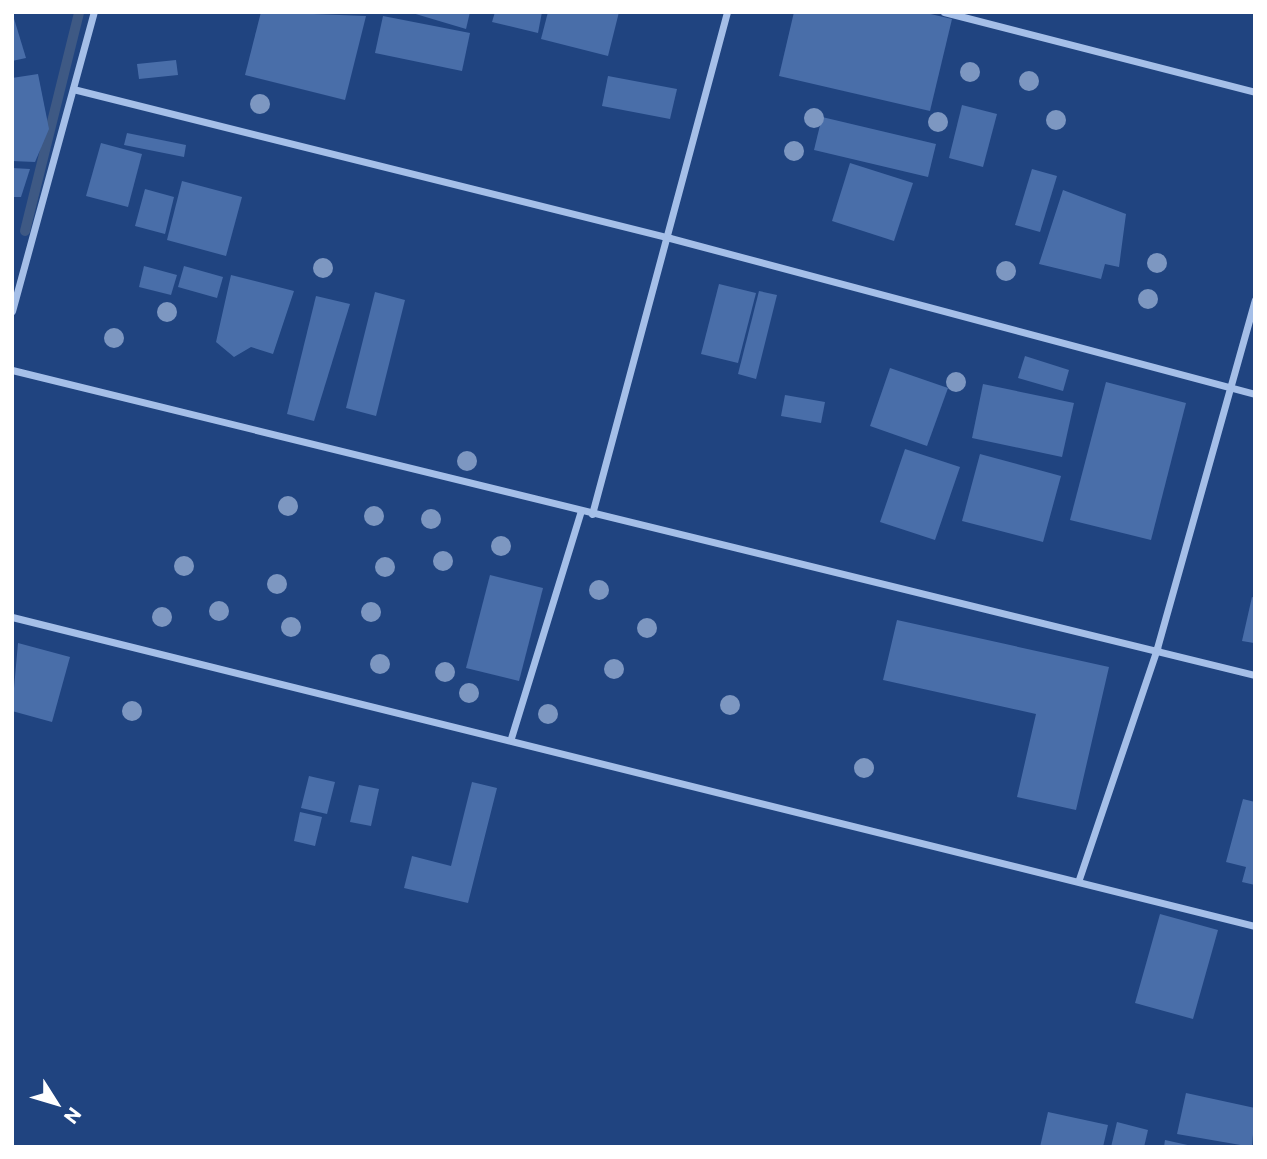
<!DOCTYPE html>
<html>
<head>
<meta charset="utf-8">
<style>
  body { margin:0 }
  #map { position:relative; width:1267px; height:1159px; overflow:hidden; background:#204480; font-family:Commissioner,sans-serif }
  div>[style] { position:absolute }
  [style*='--x'] { left:calc(var(--x)*1px); top:calc(var(--y)*1px); width:calc(var(--w)*1px); rotate:calc(var(--a)*1deg) }
  .stream>* { height:10px; margin:-5px; padding:0 5px; transform-origin:5px; border-radius:5px; background:#3e5984 }
  .building>* { inset:0; background:#496ea9 }
  .minor>* { height:7px; margin:-3.5px; padding:0 3.5px; transform-origin:3.5px; border-radius:3.5px; background:#a5bfe8 }
  .trees>* { width:20px; height:20px; margin:-10px; border-radius:50%; background:#7d97c1 }
  span { translate:-50% -50%; white-space:nowrap; text-align:center; line-height:1.15; -webkit-text-stroke:5px #204480; paint-order:stroke }
  .frame { position:absolute; inset:0; border:14px solid #fff; pointer-events:none }
  .north { position:absolute; left:21px; top:1068px; width:70px; height:70px; -webkit-text-stroke:5px #204480; paint-order:stroke; rotate:127deg; font-size:19px; font-weight:700; line-height:28px; text-align:center; color:#fff }
  .north::after { content:''; display:block; margin:auto; width:24px; height:32px; background:#fff; clip-path:polygon(50% 0,100% 100%,50% 72%,0 100%) }
</style>
</head>
<body>
<div id="map">
  <div class="stream">
    <div style="--x:25;--y:231;--w:226;--a:-76.1"></div>
  </div>
  <div class="building">
    <div style="clip-path:polygon(12px 12px,26px 58px,12px 61px)"></div>
    <div style="clip-path:polygon(261px 12px,366px 16px,345px 100px,245px 75px)"></div>
    <div style="clip-path:polygon(409px 12px,470px 12px,466px 29px)"></div>
    <div style="clip-path:polygon(495px 12px,542px 12px,538px 33px,492px 22px)"></div>
    <div style="clip-path:polygon(548px 12px,619px 12px,608px 56px,541px 39px)"></div>
    <div style="clip-path:polygon(794px 12px,922px 12px,952px 19px,930px 111px,779px 76px)"></div>
    <div style="clip-path:polygon(383px 16px,470px 33px,462px 71px,375px 53px)"></div>
    <div style="clip-path:polygon(176px 60px,178px 75px,139px 79px,137px 64px)"></div>
    <div style="clip-path:polygon(38px 74px,49px 129px,35px 162px,12px 161px,12px 78px)"></div>
    <div style="clip-path:polygon(608px 76px,677px 89px,670px 119px,602px 106px)"></div>
    <div style="clip-path:polygon(962px 105px,997px 114px,983px 167px,949px 158px)"></div>
    <div style="clip-path:polygon(822px 117px,936px 144px,928px 177px,814px 150px)"></div>
    <div style="clip-path:polygon(127px 133px,186px 145px,184px 157px,124px 145px)"></div>
    <div style="clip-path:polygon(101px 143px,142px 154px,128px 207px,86px 196px)"></div>
    <div style="clip-path:polygon(850px 163px,913px 183px,894px 241px,832px 221px)"></div>
    <div style="clip-path:polygon(12px 168px,30px 169px,21px 197px,12px 197px)"></div>
    <div style="clip-path:polygon(1032px 169px,1057px 176px,1040px 232px,1015px 225px)"></div>
    <div style="clip-path:polygon(182px 181px,242px 197px,226px 256px,167px 240px)"></div>
    <div style="clip-path:polygon(145px 189px,174px 197px,165px 234px,135px 226px)"></div>
    <div style="clip-path:polygon(1063px 190px,1126px 214px,1119px 267px,1105px 264px,1101px 279px,1039px 264px)"></div>
    <div style="clip-path:polygon(144px 266px,177px 275px,171px 295px,139px 287px)"></div>
    <div style="clip-path:polygon(184px 266px,223px 277px,217px 298px,178px 287px)"></div>
    <div style="clip-path:polygon(231px 275px,294px 291px,273px 354px,251px 347px,234px 357px,216px 342px)"></div>
    <div style="clip-path:polygon(719px 284px,756px 293px,738px 363px,701px 354px)"></div>
    <div style="clip-path:polygon(759px 291px,777px 295px,756px 379px,738px 374px)"></div>
    <div style="clip-path:polygon(375px 292px,405px 300px,376px 416px,346px 408px)"></div>
    <div style="clip-path:polygon(316px 296px,350px 304px,314px 421px,287px 414px)"></div>
    <div style="clip-path:polygon(1025px 356px,1069px 370px,1063px 391px,1018px 378px)"></div>
    <div style="clip-path:polygon(890px 368px,948px 388px,927px 446px,870px 426px)"></div>
    <div style="clip-path:polygon(1106px 382px,1186px 403px,1151px 540px,1070px 520px)"></div>
    <div style="clip-path:polygon(983px 384px,1074px 403px,1062px 457px,972px 438px)"></div>
    <div style="clip-path:polygon(785px 395px,825px 402px,821px 423px,781px 416px)"></div>
    <div style="clip-path:polygon(905px 449px,960px 467px,935px 540px,880px 522px)"></div>
    <div style="clip-path:polygon(980px 454px,1061px 476px,1043px 542px,962px 521px)"></div>
    <div style="clip-path:polygon(490px 575px,543px 588px,519px 681px,466px 668px)"></div>
    <div style="clip-path:polygon(1252px 597px,1255px 598px,1254px 643px,1242px 641px)"></div>
    <div style="clip-path:polygon(897px 620px,1109px 667px,1076px 810px,1017px 797px,1036px 714px,883px 680px)"></div>
    <div style="clip-path:polygon(18px 643px,70px 657px,52px 722px,12px 711px)"></div>
    <div style="clip-path:polygon(309px 776px,335px 782px,327px 814px,301px 808px)"></div>
    <div style="clip-path:polygon(472px 782px,497px 788px,468px 903px,404px 888px,412px 856px,451px 866px)"></div>
    <div style="clip-path:polygon(359px 785px,379px 789px,371px 826px,350px 822px)"></div>
    <div style="clip-path:polygon(1243px 799px,1255px 802px,1255px 885px,1242px 882px,1246px 867px,1226px 862px)"></div>
    <div style="clip-path:polygon(300px 812px,322px 817px,315px 846px,294px 841px)"></div>
    <div style="clip-path:polygon(1160px 914px,1218px 930px,1193px 1019px,1135px 1003px)"></div>
    <div style="clip-path:polygon(1186px 1093px,1255px 1108px,1252px 1147px,1177px 1134px)"></div>
    <div style="clip-path:polygon(1048px 1112px,1108px 1125px,1103px 1147px,1040px 1147px)"></div>
    <div style="clip-path:polygon(1117px 1122px,1148px 1130px,1144px 1147px,1111px 1147px)"></div>
    <div style="clip-path:polygon(1165px 1140px,1192px 1146px,1192px 1147px,1164px 1147px)"></div>
  </div>
  <div class="minor">
    <div style="--x:944;--y:12;--w:321;--a:14.4"></div>
    <div style="--x:73;--y:89;--w:615;--a:14.01"></div>
    <div style="--x:670;--y:238;--w:605;--a:14.93"></div>
    <div style="--x:12;--y:311;--w:310;--a:-74.7"></div>
    <div style="--x:12;--y:370;--w:1280;--a:13.79"></div>
    <div style="--x:592;--y:514;--w:520;--a:-74.95"></div>
    <div style="--x:12;--y:617;--w:1281;--a:13.96"></div>
    <div style="--x:511;--y:738;--w:238;--a:-72.9"></div>
    <div style="--x:1079;--y:879;--w:244;--a:-71.3"></div>
    <div style="--x:1157;--y:648;--w:362;--a:-74.3"></div>
  </div>
  <div class="trees">
    <div style="left:970px;top:72px"></div>
    <div style="left:1029px;top:81px"></div>
    <div style="left:260px;top:104px"></div>
    <div style="left:814px;top:118px"></div>
    <div style="left:1056px;top:120px"></div>
    <div style="left:938px;top:122px"></div>
    <div style="left:794px;top:151px"></div>
    <div style="left:1157px;top:263px"></div>
    <div style="left:323px;top:268px"></div>
    <div style="left:1006px;top:271px"></div>
    <div style="left:1148px;top:299px"></div>
    <div style="left:167px;top:312px"></div>
    <div style="left:114px;top:338px"></div>
    <div style="left:956px;top:382px"></div>
    <div style="left:467px;top:461px"></div>
    <div style="left:288px;top:506px"></div>
    <div style="left:374px;top:516px"></div>
    <div style="left:431px;top:519px"></div>
    <div style="left:501px;top:546px"></div>
    <div style="left:443px;top:561px"></div>
    <div style="left:184px;top:566px"></div>
    <div style="left:385px;top:567px"></div>
    <div style="left:277px;top:584px"></div>
    <div style="left:599px;top:590px"></div>
    <div style="left:219px;top:611px"></div>
    <div style="left:371px;top:612px"></div>
    <div style="left:162px;top:617px"></div>
    <div style="left:291px;top:627px"></div>
    <div style="left:647px;top:628px"></div>
    <div style="left:380px;top:664px"></div>
    <div style="left:614px;top:669px"></div>
    <div style="left:445px;top:672px"></div>
    <div style="left:469px;top:693px"></div>
    <div style="left:730px;top:705px"></div>
    <div style="left:132px;top:711px"></div>
    <div style="left:548px;top:714px"></div>
    <div style="left:864px;top:768px"></div>
  </div>
  <div class="frame"></div>
  <div class="north">N</div>
</div>
</body>
</html>
